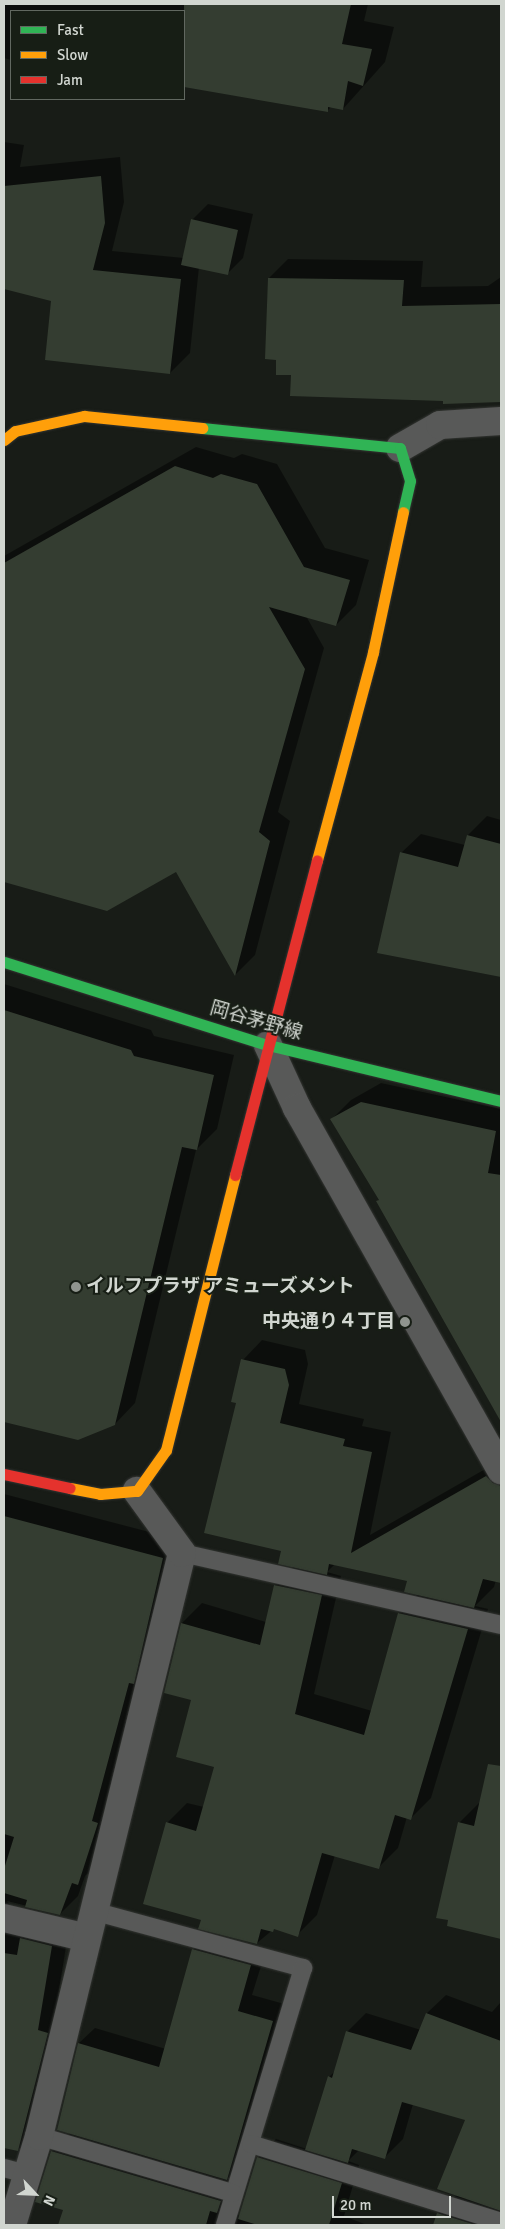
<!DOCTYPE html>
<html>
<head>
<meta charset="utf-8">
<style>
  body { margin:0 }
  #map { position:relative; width:505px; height:2229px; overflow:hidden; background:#181c17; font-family:Signika,"Noto Sans JP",sans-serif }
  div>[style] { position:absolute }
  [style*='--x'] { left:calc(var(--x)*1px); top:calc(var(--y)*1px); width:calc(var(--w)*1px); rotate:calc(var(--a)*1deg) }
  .shadow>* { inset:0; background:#0007 }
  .building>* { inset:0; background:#343d31 }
  .roads { filter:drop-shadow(0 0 1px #333532) drop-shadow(0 0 1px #333532) }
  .lane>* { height:18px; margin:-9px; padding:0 9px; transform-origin:9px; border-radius:9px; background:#585958 }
  .street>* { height:28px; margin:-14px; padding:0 14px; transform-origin:14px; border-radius:14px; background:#585958 }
  .fast>* { height:11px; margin:-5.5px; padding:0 5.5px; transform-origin:5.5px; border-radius:5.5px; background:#30b455 }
  .slow>* { height:11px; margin:-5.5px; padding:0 5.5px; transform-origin:5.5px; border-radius:5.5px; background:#ff9f0a }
  .jam>* { height:11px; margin:-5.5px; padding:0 5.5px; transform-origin:5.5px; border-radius:5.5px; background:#e5322d }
  .dots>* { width:14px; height:14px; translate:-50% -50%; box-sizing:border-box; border:2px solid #171e15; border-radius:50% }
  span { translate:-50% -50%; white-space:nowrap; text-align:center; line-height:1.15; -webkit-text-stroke:4px #171e15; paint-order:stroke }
  .street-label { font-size:19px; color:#d1d6d0 }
  .poi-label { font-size:19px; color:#d1d6d0; font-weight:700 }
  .left { translate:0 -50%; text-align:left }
  .right { translate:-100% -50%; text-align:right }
  .frame { position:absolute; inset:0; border:5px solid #d1d6d0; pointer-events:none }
  .legend { position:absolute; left:10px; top:10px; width:175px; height:90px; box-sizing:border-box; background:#171e15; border:1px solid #616860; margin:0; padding:6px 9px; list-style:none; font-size:15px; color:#d1d6d0 }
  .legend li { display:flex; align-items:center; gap:10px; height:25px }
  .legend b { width:25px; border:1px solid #616860 }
  .north { position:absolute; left:10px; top:2169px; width:50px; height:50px; -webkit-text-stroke:4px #171e15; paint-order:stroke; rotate:115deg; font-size:14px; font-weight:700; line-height:20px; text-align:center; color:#d1d6d0 }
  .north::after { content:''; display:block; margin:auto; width:18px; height:22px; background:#d1d6d0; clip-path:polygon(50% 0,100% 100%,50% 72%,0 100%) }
  .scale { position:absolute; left:332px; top:2196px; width:119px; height:22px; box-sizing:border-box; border:2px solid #d1d6d0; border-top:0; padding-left:6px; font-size:15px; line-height:18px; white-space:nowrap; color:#d1d6d0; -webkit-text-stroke:4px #171e15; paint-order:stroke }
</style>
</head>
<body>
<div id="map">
  <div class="shadow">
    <div style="clip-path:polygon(4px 4px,368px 4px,364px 21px,394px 27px,385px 62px,343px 109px,331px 107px,327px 111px,184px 86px,184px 11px,11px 11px,11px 60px,4px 58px)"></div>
    <div style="clip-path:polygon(4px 142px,24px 145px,20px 167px,120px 157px,124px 202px,112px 251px,184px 258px,192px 220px,208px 204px,253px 214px,243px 258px,227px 274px,199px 267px,190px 353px,170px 373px,52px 300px,4px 288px)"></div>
    <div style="clip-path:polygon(288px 259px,423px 261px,421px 287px,488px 286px,501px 277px,501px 400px,445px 403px,445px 400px,292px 374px,269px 278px)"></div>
    <div style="clip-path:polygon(196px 447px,234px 458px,242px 454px,277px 464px,325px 548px,369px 560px,356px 605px,336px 625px,306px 616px,324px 648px,278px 812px,290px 821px,255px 955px,236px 974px,177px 870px,107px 909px,4px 881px,4px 556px)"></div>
    <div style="clip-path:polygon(487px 816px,501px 820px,501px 976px,379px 952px,401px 853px,421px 834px,465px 845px,468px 835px)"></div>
    <div style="clip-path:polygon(4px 984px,151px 1030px,154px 1036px,234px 1055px,217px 1129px,196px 1150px,135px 1403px,115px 1424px,78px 1439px,4px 1421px)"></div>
    <div style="clip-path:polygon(381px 1083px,501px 1109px,501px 1421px,378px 1201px,380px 1199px,331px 1120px,351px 1100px)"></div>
    <div style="clip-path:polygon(evenodd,262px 1340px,305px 1350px,308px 1364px,299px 1404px,364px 1419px,362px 1426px,391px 1432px,370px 1535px,501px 1460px,501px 1582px,496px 1580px,494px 1587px,475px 1606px,488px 1609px,431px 1798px,411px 1818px,407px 1817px,398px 1848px,378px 1868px,335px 1855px,317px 1915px,297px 1935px,275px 1928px,257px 1943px,202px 1920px,167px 1823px,187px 1803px,204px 1807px,216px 1766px,192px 1699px,182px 1623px,202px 1603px,266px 1622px,275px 1585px,294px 1566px,283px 1550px,237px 1402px,243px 1360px,262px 1340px,335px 1564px,409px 1580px,418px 1594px,399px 1613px,372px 1711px,314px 1694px,341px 1576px,327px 1572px,335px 1564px)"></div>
    <div style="clip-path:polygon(4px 1494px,180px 1540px,96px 1865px,85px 1876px,78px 1896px,60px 1914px,7px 1901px,18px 1915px,69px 1928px,36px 2132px,18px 2150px,4px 2147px)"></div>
    <div style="clip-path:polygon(479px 1803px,501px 1808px,501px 1937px,448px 1925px,459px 1823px)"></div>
    <div style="clip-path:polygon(209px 1934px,266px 1950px,252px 1995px,288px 2005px,243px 2163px,227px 2179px,239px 2182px,232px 2208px,240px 2216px,258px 2158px,276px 2139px,307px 2149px,329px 2077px,336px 2070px,347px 2032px,366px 2013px,421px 2030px,427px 2013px,446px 1995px,492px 2012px,501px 2002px,501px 2225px,434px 2225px,438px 2214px,457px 2195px,466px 2119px,413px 2104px,403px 2139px,384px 2158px,359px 2150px,348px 2161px,359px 2165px,344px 2216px,367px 2225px,60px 2225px,65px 2209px,37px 2201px,52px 2151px,70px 2133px,58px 2129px,79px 2043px,95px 2028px,166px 2049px,193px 1950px)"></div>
  </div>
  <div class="building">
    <div style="clip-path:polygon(184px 4px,351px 4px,342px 44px,372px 49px,363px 86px,348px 81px,343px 110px,328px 107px,328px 112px,184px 87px)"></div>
    <div style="clip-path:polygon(101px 176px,105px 223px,93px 270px,181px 279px,170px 374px,45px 360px,51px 301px,4px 289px,4px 186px)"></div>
    <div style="clip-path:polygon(191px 219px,238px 230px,228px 275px,181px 265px)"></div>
    <div style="clip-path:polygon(268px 278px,404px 280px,402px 306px,501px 304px,501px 402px,443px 404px,443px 401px,290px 396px,291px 375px,276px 375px,276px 360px,265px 359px)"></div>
    <div style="clip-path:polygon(175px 466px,213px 478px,221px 474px,257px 484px,304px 567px,350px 580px,336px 626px,269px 607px,305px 669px,259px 832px,270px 841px,235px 976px,176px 872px,107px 911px,4px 882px,4px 563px)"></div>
    <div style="clip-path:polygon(467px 835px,501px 844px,501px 977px,377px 953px,400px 852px,458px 867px)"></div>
    <div style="clip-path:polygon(4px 1010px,131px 1050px,134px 1056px,214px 1075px,197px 1150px,182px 1147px,115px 1425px,78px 1440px,4px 1422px)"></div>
    <div style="clip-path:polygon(361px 1102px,496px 1131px,488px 1173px,501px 1175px,501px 1422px,376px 1201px,379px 1200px,330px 1119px)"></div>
    <div style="clip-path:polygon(241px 1359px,285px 1369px,289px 1385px,280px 1423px,345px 1439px,343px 1446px,372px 1452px,351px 1553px,486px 1476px,493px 1483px,501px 1486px,501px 1583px,483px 1579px,474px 1608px,404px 1592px,407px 1581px,329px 1564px,327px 1575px,278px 1564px,281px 1551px,204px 1533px,236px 1403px,231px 1402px)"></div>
    <div style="clip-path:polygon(4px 1516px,163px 1558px,134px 1684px,129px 1683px,92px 1821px,98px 1823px,78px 1885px,72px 1883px,60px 1915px,25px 1907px,27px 1900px,4px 1893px,4px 1869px,14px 1837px,4px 1834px)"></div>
    <div style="clip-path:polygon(274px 1585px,322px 1595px,295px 1714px,364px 1735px,398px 1613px,468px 1629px,411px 1820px,395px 1815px,379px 1869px,322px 1853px,298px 1937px,274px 1929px,273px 1932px,261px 1929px,257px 1944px,198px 1929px,201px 1920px,143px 1904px,166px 1822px,196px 1831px,214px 1767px,176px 1757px,191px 1700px,164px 1693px,181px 1623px,260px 1645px)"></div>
    <div style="clip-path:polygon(488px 1764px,501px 1766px,501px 1939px,447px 1926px,448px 1920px,436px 1918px,458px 1822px,474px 1826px)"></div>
    <div style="clip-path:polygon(20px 1938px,52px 1946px,38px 2030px,48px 2033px,18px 2151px,4px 2148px,4px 1953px,17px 1955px)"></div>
    <div style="clip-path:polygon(192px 1949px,251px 1965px,238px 2011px,273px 2021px,227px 2180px,57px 2130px,78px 2043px,159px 2067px)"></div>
    <div style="clip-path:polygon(426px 2013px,501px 2041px,501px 2211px,437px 2189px,465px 2120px,402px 2102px,385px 2159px,352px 2149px,348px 2163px,305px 2150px,328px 2076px,332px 2078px,346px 2031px,411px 2050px)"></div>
    <div style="clip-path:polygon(51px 2151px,221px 2201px,217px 2213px,210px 2211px,206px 2225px,58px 2225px,63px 2210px,35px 2202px)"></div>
    <div style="clip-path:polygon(257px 2157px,342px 2183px,329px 2225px,258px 2225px,238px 2219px)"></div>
    <div style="clip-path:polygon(437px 2213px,476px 2225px,433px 2225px)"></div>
  </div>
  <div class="roads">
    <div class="lane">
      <div style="--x:182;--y:1553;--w:327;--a:12.7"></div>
      <div style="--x:93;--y:1911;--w:218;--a:15.2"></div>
      <div style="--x:303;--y:1968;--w:269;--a:106.9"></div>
      <div style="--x:39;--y:2136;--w:202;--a:16.4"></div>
      <div style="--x:251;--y:2144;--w:262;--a:17.3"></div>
      <div style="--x:4;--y:2168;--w:24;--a:15"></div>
    </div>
    <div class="street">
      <div style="--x:400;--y:448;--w:46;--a:-29.9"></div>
      <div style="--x:440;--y:425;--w:61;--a:-3.8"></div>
      <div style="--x:268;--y:1045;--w:69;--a:65.3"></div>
      <div style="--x:297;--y:1108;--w:416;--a:60.6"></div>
      <div style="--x:4;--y:1918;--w:85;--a:13.5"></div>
      <div style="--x:12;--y:2225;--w:93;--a:-73.1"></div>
      <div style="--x:39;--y:2136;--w:600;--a:-76.22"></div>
      <div style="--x:182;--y:1553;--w:77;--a:-126"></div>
    </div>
    <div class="fast">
      <div style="--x:202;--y:428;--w:199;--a:5.8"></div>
      <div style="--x:400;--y:448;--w:34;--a:73"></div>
      <div style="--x:410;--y:481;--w:32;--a:103"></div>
      <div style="--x:4;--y:962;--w:277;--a:17.5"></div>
      <div style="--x:268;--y:1045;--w:240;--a:13.5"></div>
    </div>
    <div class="slow">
      <div style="--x:4;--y:440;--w:14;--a:-39"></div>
      <div style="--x:15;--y:431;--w:71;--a:-12.3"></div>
      <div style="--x:84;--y:416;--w:119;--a:5.8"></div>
      <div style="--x:317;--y:860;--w:215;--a:-74.9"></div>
      <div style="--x:373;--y:652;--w:143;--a:-77.9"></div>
      <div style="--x:70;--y:1488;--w:31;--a:11"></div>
      <div style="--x:100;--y:1494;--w:37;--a:-5"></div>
      <div style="--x:137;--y:1491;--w:50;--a:-54.7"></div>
      <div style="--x:166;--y:1450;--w:284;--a:-75.9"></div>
    </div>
    <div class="jam">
      <div style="--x:235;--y:1175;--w:325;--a:-75.4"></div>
      <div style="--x:4;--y:1474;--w:67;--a:12"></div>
    </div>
  </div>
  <div class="dots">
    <div style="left:76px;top:1287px;background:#90958f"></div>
    <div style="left:405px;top:1322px;background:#90958f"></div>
  </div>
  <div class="street-label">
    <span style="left:256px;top:1021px;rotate:16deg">岡谷茅野線</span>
  </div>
  <div class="poi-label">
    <span class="left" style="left:86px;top:1287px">イルフプラザ アミューズメント</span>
    <span class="right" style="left:395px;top:1322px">中央通り４丁目</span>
  </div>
  <div class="frame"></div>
  <ul class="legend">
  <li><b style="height:6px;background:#30b455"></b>Fast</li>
  <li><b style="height:6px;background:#ff9f0a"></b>Slow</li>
  <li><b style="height:6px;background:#e5322d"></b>Jam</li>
  </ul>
  <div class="north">N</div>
  <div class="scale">20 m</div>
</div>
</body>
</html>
